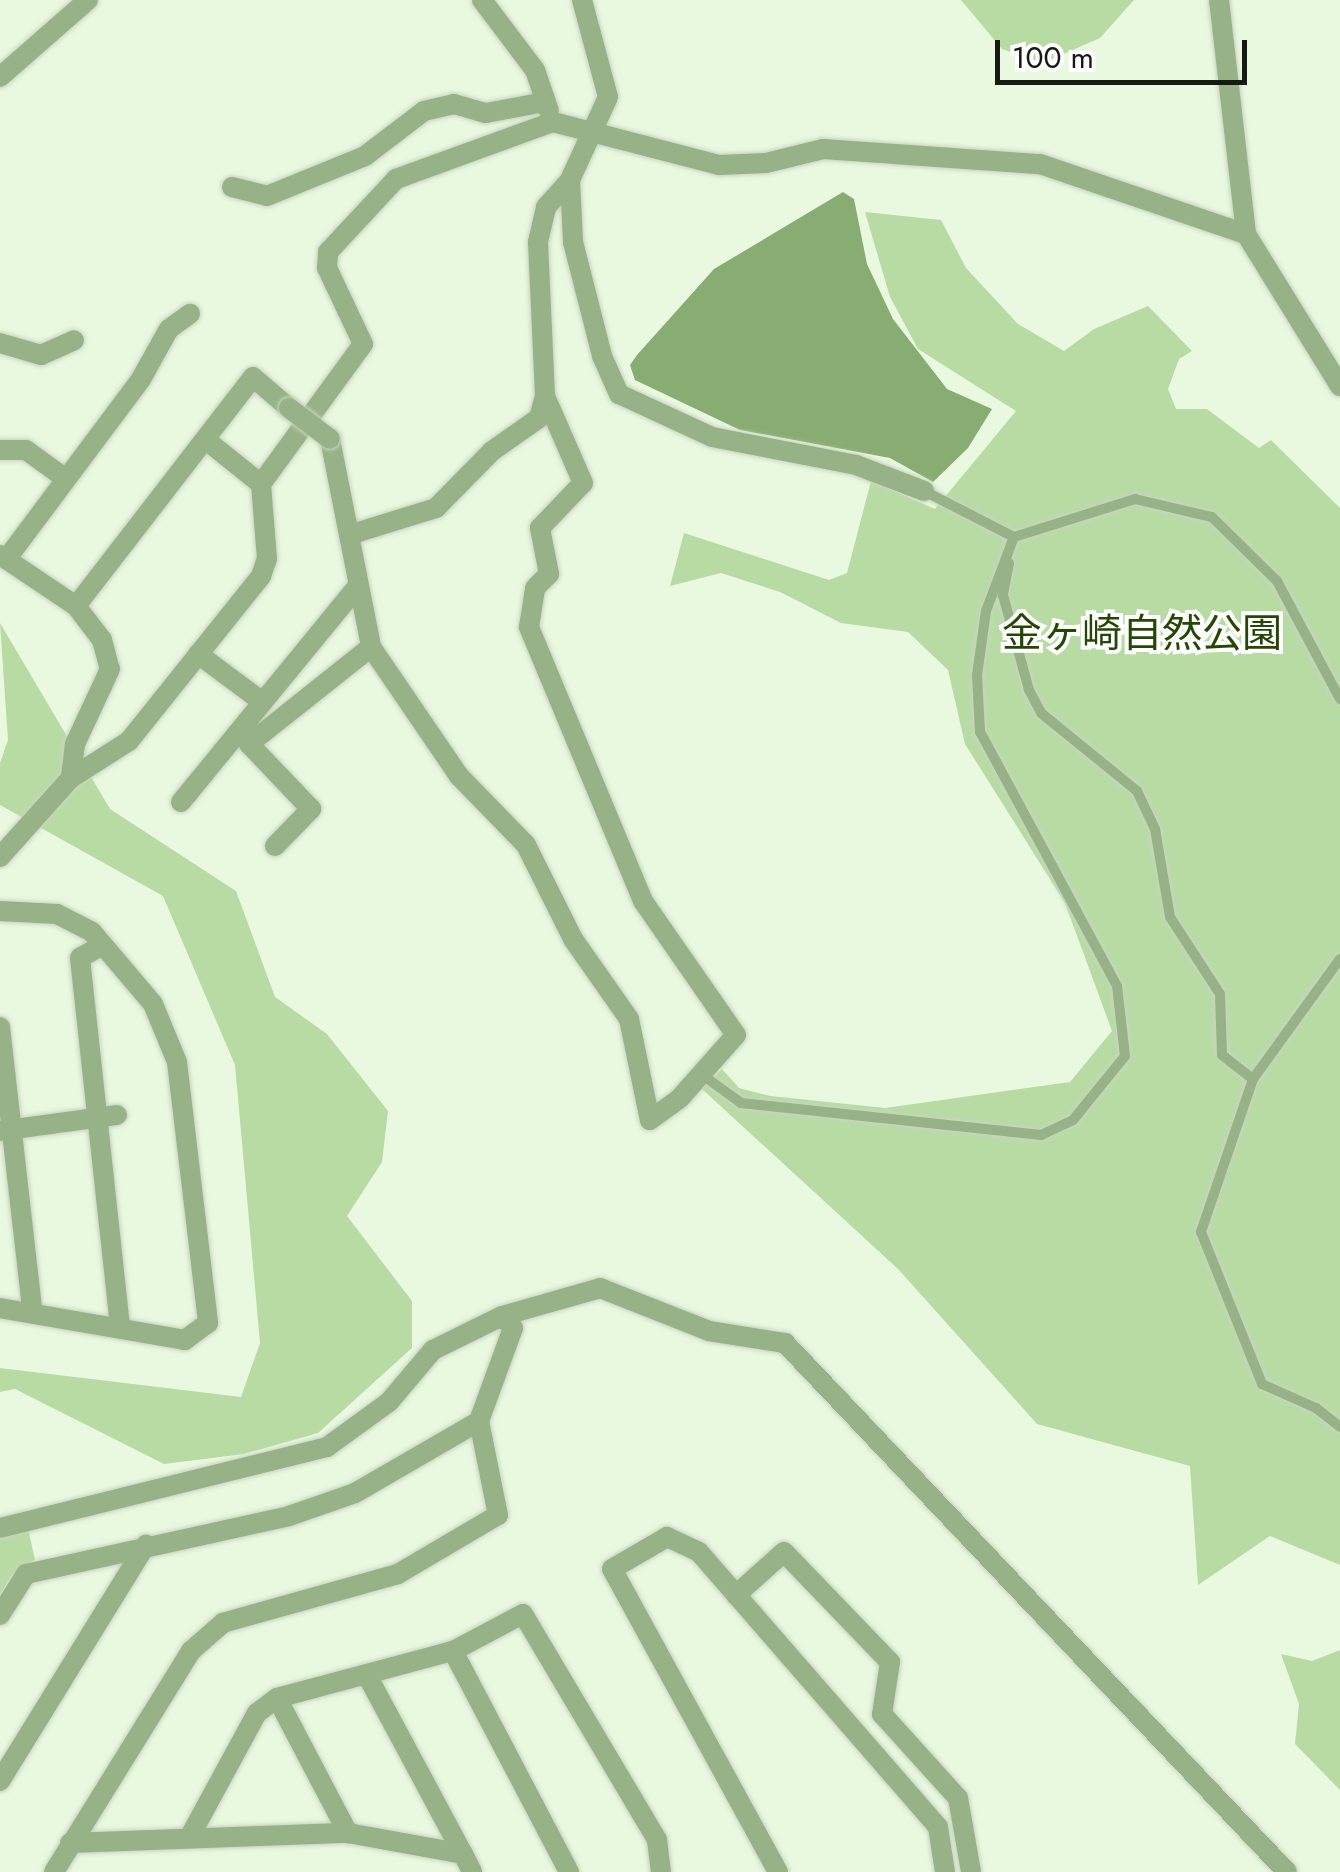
<!DOCTYPE html>
<html>
<head>
<meta charset="utf-8">
<style>
  body { margin:0 }
  #map { position:relative; width:1340px; height:1872px; overflow:hidden; background:#e9f9e0; font-family:Jost,"Noto Sans JP",sans-serif }
  div>[style] { position:absolute }
  [style*='--x'] { left:calc(var(--x)*1px); top:calc(var(--y)*1px); width:calc(var(--w)*1px); rotate:calc(var(--a)*1deg) }
  .green>* { inset:0; background:#b8dba4 }
  .water>* { inset:0; background:#88ad72 }
  .roads { filter:drop-shadow(0 0 2px #c7d5bf) drop-shadow(0 0 2px #c7d5bf) }
  .service>* { height:10px; margin:-5px; padding:0 5px; transform-origin:5px; border-radius:5px; background:#97b286 }
  .minor>* { height:20px; margin:-10px; padding:0 10px; transform-origin:10px; border-radius:10px; background:#97b286 }
  .bridges { filter:drop-shadow(0 0 2px #c7d5bf) drop-shadow(0 0 2px #c7d5bf) }
  .minor-bridge>* { height:20px; margin:-10px; padding:0 10px; transform-origin:10px; border-radius:10px; background:#97b286 }
  span { translate:-50% -50%; white-space:nowrap; text-align:center; line-height:1.15; -webkit-text-stroke:8px #fff; paint-order:stroke }
  .park-label { font-size:40px; color:#254705 }
  .scale { position:absolute; left:995px; top:40px; width:252px; height:45px; box-sizing:border-box; border:5px solid #151b12; border-top:0; padding-left:12px; font-size:30px; line-height:35px; white-space:nowrap; color:#151b12; -webkit-text-stroke:8px #fff; paint-order:stroke }
</style>
</head>
<body>
<div id="map">
  <div class="green">
    <div style="clip-path:polygon(961px 0,1134px 0,1100px 38px,1043px 63px,1002px 49px)"></div>
    <div style="clip-path:polygon(865px 212px,941px 220px,966px 268px,1018px 324px,1064px 351px,1094px 329px,1148px 306px,1192px 351px,1179px 359px,1168px 389px,1176px 409px,1207px 409px,1259px 448px,1271px 440px,1340px 508px,1340px 1565px,1270px 1536px,1198px 1585px,1190px 1466px,1037px 1424px,898px 1269px,702px 1089px,722px 1069px,739px 1088px,770px 1096px,885px 1108px,1070px 1082px,1112px 1031px,1065px 903px,965px 744px,948px 670px,908px 632px,841px 623px,780px 592px,721px 573px,670px 586px,684px 533px,829px 580px,847px 573px,871px 481px,935px 509px,1016px 411px,918px 349px,890px 297px)"></div>
    <div style="clip-path:polygon(0 623px,110px 809px,236px 891px,275px 997px,327px 1034px,388px 1111px,382px 1162px,347px 1216px,412px 1301px,412px 1348px,318px 1433px,244px 1454px,164px 1464px,15px 1389px,0 1392px,0 1368px,241px 1397px,260px 1343px,235px 1065px,163px 896px,0 805px,0 763px,8px 740px)"></div>
    <div style="clip-path:polygon(28px 1528px,35px 1560px,13px 1574px,0 1594px,0 1539px)"></div>
    <div style="clip-path:polygon(1340px 1650px,1340px 1790px,1295px 1744px,1299px 1704px,1281px 1654px,1312px 1661px)"></div>
  </div>
  <div class="water">
    <div style="clip-path:polygon(843px 192px,854px 199px,867px 264px,893px 319px,947px 389px,992px 409px,968px 448px,933px 482px,890px 458px,740px 430px,635px 380px,630px 365px,637px 355px,714px 269px)"></div>
  </div>
  <div class="roads">
    <div class="service">
      <div style="--x:924;--y:491;--w:101;--a:27.1"></div>
      <div style="--x:1014;--y:537;--w:127;--a:-17.4"></div>
      <div style="--x:1135;--y:499;--w:79;--a:13.2"></div>
      <div style="--x:1212;--y:517;--w:91;--a:44.6"></div>
      <div style="--x:1277;--y:581;--w:134;--a:61.9"></div>
      <div style="--x:1009;--y:563;--w:33;--a:101"></div>
      <div style="--x:1003;--y:595;--w:98;--a:74.7"></div>
      <div style="--x:1029;--y:690;--w:26;--a:62"></div>
      <div style="--x:1041;--y:713;--w:124;--a:39.1"></div>
      <div style="--x:1137;--y:791;--w:42;--a:64.7"></div>
      <div style="--x:1155;--y:829;--w:89;--a:80.3"></div>
      <div style="--x:1170;--y:917;--w:92;--a:57"></div>
      <div style="--x:1220;--y:994;--w:61;--a:88.1"></div>
      <div style="--x:1222;--y:1055;--w:39;--a:38"></div>
      <div style="--x:1253;--y:1079;--w:148;--a:-54.1"></div>
      <div style="--x:701;--y:1074;--w:49;--a:35.9"></div>
      <div style="--x:741;--y:1103;--w:302;--a:6.1"></div>
      <div style="--x:1041;--y:1135;--w:35;--a:-25"></div>
      <div style="--x:1073;--y:1120;--w:82;--a:-50.9"></div>
      <div style="--x:1125;--y:1056;--w:70;--a:-96.5"></div>
      <div style="--x:1117;--y:986;--w:289;--a:-118.3"></div>
      <div style="--x:980;--y:732;--w:57;--a:-93"></div>
      <div style="--x:977;--y:675;--w:65;--a:-82"></div>
      <div style="--x:986;--y:611;--w:79;--a:-69.3"></div>
      <div style="--x:1253;--y:1079;--w:162;--a:108.8"></div>
      <div style="--x:1201;--y:1232;--w:164;--a:68.1"></div>
      <div style="--x:1262;--y:1384;--w:59;--a:24"></div>
      <div style="--x:1316;--y:1408;--w:31;--a:38"></div>
    </div>
    <div class="minor">
      <div style="--x:482;--y:0;--w:88;--a:52.9"></div>
      <div style="--x:535;--y:70;--w:43;--a:71.1"></div>
      <div style="--x:582;--y:0;--w:100;--a:75"></div>
      <div style="--x:608;--y:97;--w:91;--a:114.6"></div>
      <div style="--x:570;--y:180;--w:62;--a:87.2"></div>
      <div style="--x:573;--y:242;--w:118;--a:75.7"></div>
      <div style="--x:602;--y:356;--w:42;--a:65.9"></div>
      <div style="--x:619;--y:394;--w:102;--a:24.8"></div>
      <div style="--x:712;--y:437;--w:147;--a:11"></div>
      <div style="--x:856;--y:465;--w:73;--a:20.9"></div>
      <div style="--x:1219;--y:0;--w:236;--a:83.4"></div>
      <div style="--x:1246;--y:234;--w:179;--a:58.3"></div>
      <div style="--x:0;--y:77;--w:117;--a:-41.2"></div>
      <div style="--x:232;--y:187;--w:36;--a:14"></div>
      <div style="--x:267;--y:196;--w:106;--a:-22.2"></div>
      <div style="--x:365;--y:156;--w:74;--a:-37.3"></div>
      <div style="--x:424;--y:111;--w:31;--a:-13"></div>
      <div style="--x:454;--y:104;--w:33;--a:16"></div>
      <div style="--x:486;--y:113;--w:60;--a:-10.6"></div>
      <div style="--x:0;--y:343;--w:43;--a:16.3"></div>
      <div style="--x:41;--y:355;--w:36;--a:-24"></div>
      <div style="--x:330;--y:439;--w:212;--a:78.8"></div>
      <div style="--x:371;--y:647;--w:156;--a:55.7"></div>
      <div style="--x:459;--y:776;--w:96;--a:45.8"></div>
      <div style="--x:526;--y:845;--w:105;--a:63.4"></div>
      <div style="--x:573;--y:939;--w:98;--a:55"></div>
      <div style="--x:629;--y:1019;--w:103;--a:78.3"></div>
      <div style="--x:650;--y:1120;--w:37;--a:-36"></div>
      <div style="--x:680;--y:1098;--w:84;--a:-48.4"></div>
      <div style="--x:736;--y:1035;--w:163;--a:-124.8"></div>
      <div style="--x:643;--y:901;--w:297;--a:-112.6"></div>
      <div style="--x:529;--y:627;--w:39;--a:-81"></div>
      <div style="--x:535;--y:588;--w:20;--a:-45"></div>
      <div style="--x:549;--y:574;--w:47;--a:-101.1"></div>
      <div style="--x:540;--y:528;--w:62;--a:-46.3"></div>
      <div style="--x:583;--y:483;--w:95;--a:-113.6"></div>
      <div style="--x:206;--y:440;--w:70;--a:38.7"></div>
      <div style="--x:0;--y:450;--w:26;--a:0"></div>
      <div style="--x:26;--y:450;--w:49;--a:35.9"></div>
      <div style="--x:352;--y:534;--w:88;--a:-17.2"></div>
      <div style="--x:436;--y:508;--w:80;--a:-45.5"></div>
      <div style="--x:492;--y:451;--w:57;--a:-35.1"></div>
      <div style="--x:539;--y:418;--w:23;--a:-75"></div>
      <div style="--x:545;--y:396;--w:154;--a:-92.6"></div>
      <div style="--x:538;--y:242;--w:36;--a:-77"></div>
      <div style="--x:546;--y:207;--w:36;--a:-48"></div>
      <div style="--x:0;--y:555;--w:92;--a:33.9"></div>
      <div style="--x:76;--y:606;--w:43;--a:52.6"></div>
      <div style="--x:102;--y:640;--w:30;--a:75"></div>
      <div style="--x:110;--y:669;--w:83;--a:115"></div>
      <div style="--x:75;--y:744;--w:34;--a:97"></div>
      <div style="--x:8;--y:557;--w:222;--a:-53.2"></div>
      <div style="--x:141;--y:379;--w:57;--a:-60.8"></div>
      <div style="--x:169;--y:329;--w:26;--a:-36"></div>
      <div style="--x:76;--y:606;--w:289;--a:-52.3"></div>
      <div style="--x:253;--y:377;--w:48;--a:40.7"></div>
      <div style="--x:198;--y:654;--w:77;--a:36.6"></div>
      <div style="--x:181;--y:802;--w:278;--a:-50.7"></div>
      <div style="--x:275;--y:846;--w:52;--a:-45.8"></div>
      <div style="--x:311;--y:809;--w:90;--a:-133.6"></div>
      <div style="--x:249;--y:744;--w:156;--a:-38.5"></div>
      <div style="--x:0;--y:857;--w:106;--a:-48.1"></div>
      <div style="--x:71;--y:778;--w:69;--a:-32.5"></div>
      <div style="--x:129;--y:741;--w:211;--a:-51.3"></div>
      <div style="--x:261;--y:576;--w:18;--a:-71"></div>
      <div style="--x:267;--y:559;--w:75;--a:-94.6"></div>
      <div style="--x:261;--y:484;--w:173;--a:-53.9"></div>
      <div style="--x:363;--y:344;--w:84;--a:-115.3"></div>
      <div style="--x:327;--y:268;--w:16;--a:-86"></div>
      <div style="--x:328;--y:252;--w:100;--a:-47"></div>
      <div style="--x:396;--y:179;--w:167;--a:-20"></div>
      <div style="--x:553;--y:122;--w:171;--a:14.5"></div>
      <div style="--x:719;--y:165;--w:47;--a:-2.4"></div>
      <div style="--x:766;--y:163;--w:59;--a:-13.8"></div>
      <div style="--x:823;--y:149;--w:218;--a:4"></div>
      <div style="--x:1040;--y:164;--w:218;--a:18.8"></div>
      <div style="--x:0;--y:911;--w:57;--a:3"></div>
      <div style="--x:57;--y:914;--w:39;--a:27"></div>
      <div style="--x:92;--y:932;--w:94;--a:49.7"></div>
      <div style="--x:153;--y:1004;--w:63;--a:67.5"></div>
      <div style="--x:177;--y:1062;--w:263;--a:83.2"></div>
      <div style="--x:208;--y:1323;--w:29;--a:144"></div>
      <div style="--x:185;--y:1340;--w:188;--a:-170.2"></div>
      <div style="--x:103;--y:945;--w:26;--a:151"></div>
      <div style="--x:80;--y:958;--w:368;--a:83.8"></div>
      <div style="--x:0;--y:1027;--w:283;--a:83.5"></div>
      <div style="--x:0;--y:1131;--w:118;--a:-7.8"></div>
      <div style="--x:479;--y:1421;--w:99;--a:-69.9"></div>
      <div style="--x:513;--y:1328;--w:16;--a:-133"></div>
      <div style="--x:0;--y:1528;--w:337;--a:-13.9"></div>
      <div style="--x:327;--y:1447;--w:77;--a:-36"></div>
      <div style="--x:389;--y:1402;--w:68;--a:-49.8"></div>
      <div style="--x:433;--y:1350;--w:77;--a:-26.2"></div>
      <div style="--x:502;--y:1316;--w:102;--a:-15.9"></div>
      <div style="--x:600;--y:1288;--w:117;--a:21.5"></div>
      <div style="--x:709;--y:1331;--w:77;--a:9"></div>
      <div style="--x:785;--y:1343;--w:729;--a:46.5"></div>
      <div style="--x:736;--y:1595;--w:64;--a:-41.9"></div>
      <div style="--x:784;--y:1552;--w:153;--a:46.1"></div>
      <div style="--x:890;--y:1662;--w:53;--a:98.7"></div>
      <div style="--x:882;--y:1714;--w:113;--a:47.9"></div>
      <div style="--x:958;--y:1798;--w:75;--a:80"></div>
      <div style="--x:0;--y:1615;--w:49;--a:-57.6"></div>
      <div style="--x:26;--y:1574;--w:269;--a:-12.4"></div>
      <div style="--x:289;--y:1516;--w:70;--a:-19.2"></div>
      <div style="--x:355;--y:1493;--w:143;--a:-30.1"></div>
      <div style="--x:479;--y:1421;--w:96;--a:78.6"></div>
      <div style="--x:498;--y:1515;--w:116;--a:149.5"></div>
      <div style="--x:398;--y:1574;--w:182;--a:164.4"></div>
      <div style="--x:223;--y:1623;--w:43;--a:138.8"></div>
      <div style="--x:191;--y:1651;--w:260;--a:121.8"></div>
      <div style="--x:453;--y:1651;--w:250;--a:62.3"></div>
      <div style="--x:368;--y:1677;--w:201;--a:61.8"></div>
      <div style="--x:277;--y:1698;--w:153;--a:62.3"></div>
      <div style="--x:0;--y:1781;--w:278;--a:-58.3"></div>
      <div style="--x:189;--y:1838;--w:142;--a:-61.5"></div>
      <div style="--x:257;--y:1713;--w:25;--a:-37"></div>
      <div style="--x:277;--y:1698;--w:182;--a:-15"></div>
      <div style="--x:453;--y:1651;--w:79;--a:-27.9"></div>
      <div style="--x:523;--y:1614;--w:263;--a:59.3"></div>
      <div style="--x:657;--y:1840;--w:32;--a:83"></div>
      <div style="--x:70;--y:1843;--w:278;--a:-2.1"></div>
      <div style="--x:348;--y:1833;--w:117;--a:10.3"></div>
      <div style="--x:463;--y:1854;--w:20;--a:63"></div>
      <div style="--x:778;--y:1872;--w:345;--a:-118.7"></div>
      <div style="--x:612;--y:1569;--w:64;--a:-30.2"></div>
      <div style="--x:667;--y:1537;--w:35;--a:25"></div>
      <div style="--x:699;--y:1552;--w:364;--a:49"></div>
      <div style="--x:938;--y:1827;--w:46;--a:81.2"></div>
    </div>
  </div>
  <div class="bridges">
    <div class="minor-bridge">
      <div style="--x:289;--y:408;--w:51;--a:37.1"></div>
    </div>
  </div>
  <div class="park-label">
    <span style="left:1142px;top:633px">金ヶ崎自然公園</span>
  </div>
  <div class="scale">100 m</div>
</div>
</body>
</html>
